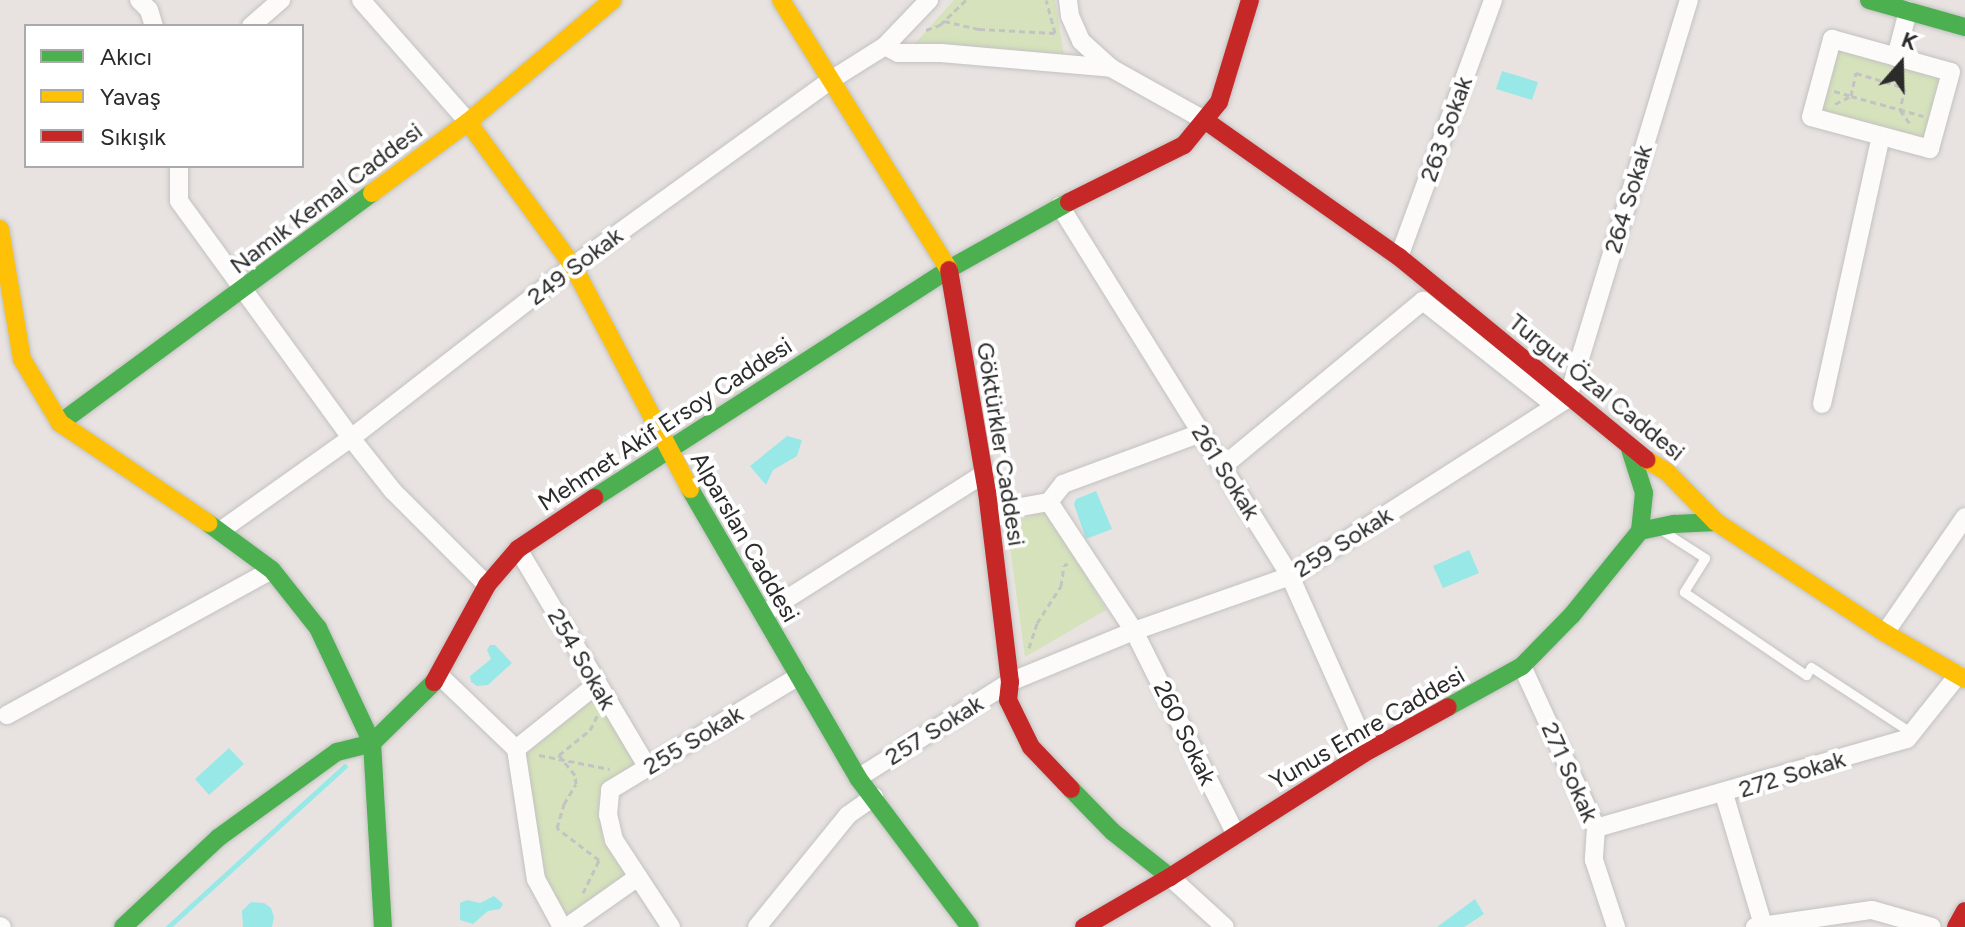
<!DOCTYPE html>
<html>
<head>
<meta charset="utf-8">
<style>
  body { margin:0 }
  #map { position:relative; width:1965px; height:927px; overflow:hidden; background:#e8e3e0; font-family:Figtree,sans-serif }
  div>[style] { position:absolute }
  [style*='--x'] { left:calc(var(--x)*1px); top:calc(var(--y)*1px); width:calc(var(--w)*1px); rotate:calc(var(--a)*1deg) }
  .green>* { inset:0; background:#d6e2bb }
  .water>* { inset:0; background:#97e8e6 }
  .stream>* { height:5px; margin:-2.5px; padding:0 2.5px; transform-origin:2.5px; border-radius:2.5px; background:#97e8e6 }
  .path>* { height:3px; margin-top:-1.5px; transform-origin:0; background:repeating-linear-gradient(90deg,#c3c3c3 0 6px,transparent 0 10px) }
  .roads { filter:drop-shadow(0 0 2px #c2c2c2) drop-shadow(0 0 2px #c2c2c2) }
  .lane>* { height:9px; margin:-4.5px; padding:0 4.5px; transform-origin:4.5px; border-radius:4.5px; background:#fcfbfa }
  .street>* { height:18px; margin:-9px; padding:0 9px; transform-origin:9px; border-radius:9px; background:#fcfbfa }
  .fast>* { height:18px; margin:-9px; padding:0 9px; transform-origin:9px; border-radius:9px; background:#4caf50 }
  .slow>* { height:18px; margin:-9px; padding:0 9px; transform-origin:9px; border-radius:9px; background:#ffc107 }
  .jam>* { height:18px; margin:-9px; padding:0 9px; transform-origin:9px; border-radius:9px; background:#c62828 }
  span { translate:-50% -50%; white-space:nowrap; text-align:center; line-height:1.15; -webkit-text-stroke:8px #fff; paint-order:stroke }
  .street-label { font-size:24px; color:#2b2b2b }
  .legend { position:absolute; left:24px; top:24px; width:280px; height:144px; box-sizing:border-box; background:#fff; border:2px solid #aaa; margin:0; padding:10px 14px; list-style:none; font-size:24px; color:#2b2b2b }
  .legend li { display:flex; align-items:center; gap:16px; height:40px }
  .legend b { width:40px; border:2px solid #aaa }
  .north { position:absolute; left:1861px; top:24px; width:80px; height:80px; -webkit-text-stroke:6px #fff; paint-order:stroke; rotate:20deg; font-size:22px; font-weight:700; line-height:32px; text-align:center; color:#2b2b2b }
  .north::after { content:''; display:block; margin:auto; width:28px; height:36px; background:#2b2b2b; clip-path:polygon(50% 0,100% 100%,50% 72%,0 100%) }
</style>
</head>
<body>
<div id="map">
  <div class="green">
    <div style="clip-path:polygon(954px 0,1055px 0,1064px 56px,913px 46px)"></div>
    <div style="clip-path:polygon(1834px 45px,1948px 74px,1929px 146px,1816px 116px)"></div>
    <div style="clip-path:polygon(1048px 509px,1106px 610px,1025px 657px,1007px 525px)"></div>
    <div style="clip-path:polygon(596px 694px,638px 765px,600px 812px,603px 841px,627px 876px,566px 923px,543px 876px,523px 757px)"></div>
  </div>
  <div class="water">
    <div style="clip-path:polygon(1502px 71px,1538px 82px,1532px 100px,1496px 89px)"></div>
    <div style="clip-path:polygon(787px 436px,802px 440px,797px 456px,773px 470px,766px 485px,750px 466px)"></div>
    <div style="clip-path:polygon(1096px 491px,1112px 529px,1086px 539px,1074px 504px,1076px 499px)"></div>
    <div style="clip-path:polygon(1469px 550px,1479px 573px,1443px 588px,1433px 566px)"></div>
    <div style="clip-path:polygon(490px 645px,495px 645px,512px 663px,488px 685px,477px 686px,471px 682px,470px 676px,491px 659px,487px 650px)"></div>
    <div style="clip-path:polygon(229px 748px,244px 764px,209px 795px,195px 779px)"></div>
    <div style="clip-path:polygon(494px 896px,503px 904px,500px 909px,488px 911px,473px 924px,460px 920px,460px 903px,467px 900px,480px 903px)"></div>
    <div style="clip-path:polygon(1475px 899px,1484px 914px,1464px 927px,1437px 927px)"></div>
    <div style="clip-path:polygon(251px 902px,264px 903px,271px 908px,274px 917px,272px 927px,243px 927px,242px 911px)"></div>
  </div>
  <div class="stream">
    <div style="--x:168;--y:927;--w:239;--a:-42.3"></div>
  </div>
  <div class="path">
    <div style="--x:944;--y:21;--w:36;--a:13"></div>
    <div style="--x:979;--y:29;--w:76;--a:3"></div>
    <div style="--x:1055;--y:33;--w:34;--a:-105"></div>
    <div style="--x:926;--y:30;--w:15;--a:-20"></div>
    <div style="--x:940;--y:25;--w:36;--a:-44"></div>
    <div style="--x:1834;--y:91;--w:18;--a:16"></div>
    <div style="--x:1851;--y:96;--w:24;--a:-78"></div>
    <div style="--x:1856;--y:73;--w:51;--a:17"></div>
    <div style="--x:1905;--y:88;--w:23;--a:103"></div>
    <div style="--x:1900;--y:110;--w:19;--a:54"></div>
    <div style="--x:1835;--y:104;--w:18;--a:-27"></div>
    <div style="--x:1851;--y:96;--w:75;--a:15.5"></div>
    <div style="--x:1029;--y:648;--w:26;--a:-72"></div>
    <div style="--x:1037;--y:623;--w:44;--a:-57"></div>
    <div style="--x:1061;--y:586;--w:21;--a:-82"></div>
    <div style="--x:1064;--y:565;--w:4;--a:-14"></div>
    <div style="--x:539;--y:755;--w:72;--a:11.2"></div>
    <div style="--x:583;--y:893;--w:37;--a:-64"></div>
    <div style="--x:599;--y:860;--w:53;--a:-142.7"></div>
    <div style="--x:557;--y:828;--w:25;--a:-74"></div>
    <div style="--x:564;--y:804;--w:23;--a:-59"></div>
    <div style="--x:576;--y:784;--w:9;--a:-96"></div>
    <div style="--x:575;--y:775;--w:26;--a:-129"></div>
    <div style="--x:559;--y:755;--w:40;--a:-39"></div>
    <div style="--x:590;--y:730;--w:16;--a:-63"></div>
  </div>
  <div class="roads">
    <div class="lane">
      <div style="--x:1663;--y:531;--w:50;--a:32.7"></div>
      <div style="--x:1705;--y:558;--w:40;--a:122"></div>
      <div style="--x:1684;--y:592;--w:148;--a:34.2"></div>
      <div style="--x:1806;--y:675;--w:9;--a:-58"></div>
      <div style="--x:1811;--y:667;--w:121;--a:33.2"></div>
    </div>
    <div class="street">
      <div style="--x:139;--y:0;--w:14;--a:45"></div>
      <div style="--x:149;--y:10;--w:17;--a:73"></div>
      <div style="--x:361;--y:0;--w:162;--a:48.7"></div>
      <div style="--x:1068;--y:0;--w:16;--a:83"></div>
      <div style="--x:1070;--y:16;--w:27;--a:66"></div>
      <div style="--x:1081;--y:41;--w:40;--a:42"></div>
      <div style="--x:1111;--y:68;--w:109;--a:29.2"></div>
      <div style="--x:251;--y:26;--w:40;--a:-41"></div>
      <div style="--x:1832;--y:39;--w:123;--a:15.5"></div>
      <div style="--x:1951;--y:72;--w:80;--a:105.3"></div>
      <div style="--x:1930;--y:149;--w:123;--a:-164.9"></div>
      <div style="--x:1811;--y:117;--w:81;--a:-74.9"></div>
      <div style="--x:885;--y:46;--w:15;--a:28"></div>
      <div style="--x:898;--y:53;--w:43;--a:0"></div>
      <div style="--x:941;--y:53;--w:171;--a:5"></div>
      <div style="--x:1896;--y:57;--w:48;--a:-75.4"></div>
      <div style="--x:179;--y:166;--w:35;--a:90"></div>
      <div style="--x:179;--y:201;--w:293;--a:54"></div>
      <div style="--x:351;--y:438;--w:68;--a:51.6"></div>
      <div style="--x:393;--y:491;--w:133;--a:45"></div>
      <div style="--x:1060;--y:206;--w:436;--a:58.1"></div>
      <div style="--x:1290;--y:576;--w:192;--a:66"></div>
      <div style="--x:1399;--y:257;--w:274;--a:-69.9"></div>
      <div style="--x:1822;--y:404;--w:274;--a:-77.6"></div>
      <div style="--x:1222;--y:467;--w:261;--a:-39.6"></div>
      <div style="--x:1423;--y:301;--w:169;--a:38.3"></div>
      <div style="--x:1049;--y:502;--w:23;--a:-52"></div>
      <div style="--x:1063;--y:484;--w:147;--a:-20.3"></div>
      <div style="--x:991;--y:520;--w:27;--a:-27"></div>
      <div style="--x:1015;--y:508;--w:35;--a:-10"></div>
      <div style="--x:1049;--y:502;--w:154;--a:56.6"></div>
      <div style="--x:1134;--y:631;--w:228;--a:63.4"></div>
      <div style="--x:220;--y:531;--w:161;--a:-35.4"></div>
      <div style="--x:351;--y:438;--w:281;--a:-37.8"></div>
      <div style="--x:573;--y:266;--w:318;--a:-35.8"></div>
      <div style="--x:831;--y:80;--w:64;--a:-32.2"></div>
      <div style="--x:885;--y:46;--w:64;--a:-46.3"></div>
      <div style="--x:518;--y:549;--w:255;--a:59.3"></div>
      <div style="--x:763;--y:614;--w:262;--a:-32.4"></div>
      <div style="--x:1885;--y:633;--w:141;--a:-55.4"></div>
      <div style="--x:1522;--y:666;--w:178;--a:65.4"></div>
      <div style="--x:1596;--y:828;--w:32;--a:94"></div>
      <div style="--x:1594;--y:860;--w:71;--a:71.8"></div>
      <div style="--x:440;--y:676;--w:105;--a:43.8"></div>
      <div style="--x:516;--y:749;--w:102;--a:-38.7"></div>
      <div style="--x:7;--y:715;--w:302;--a:-28.7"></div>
      <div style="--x:516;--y:749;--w:132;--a:81.3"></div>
      <div style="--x:536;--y:879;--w:55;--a:61.6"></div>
      <div style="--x:858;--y:778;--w:180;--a:-32.3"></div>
      <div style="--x:1010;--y:682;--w:134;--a:-22.4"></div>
      <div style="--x:1134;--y:631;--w:165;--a:-19.4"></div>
      <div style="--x:1290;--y:576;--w:330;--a:-32.6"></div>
      <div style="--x:1568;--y:398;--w:416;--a:-73.1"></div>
      <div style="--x:1724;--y:794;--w:137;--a:73.4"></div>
      <div style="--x:1596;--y:828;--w:323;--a:-16"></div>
      <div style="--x:1907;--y:739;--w:82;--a:-51.4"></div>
      <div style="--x:1170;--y:877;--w:74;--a:42.3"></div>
      <div style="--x:0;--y:926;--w:2;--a:27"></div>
      <div style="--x:567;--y:927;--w:87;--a:-35.2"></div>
      <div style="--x:671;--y:927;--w:104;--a:-123.2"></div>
      <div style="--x:614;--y:840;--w:26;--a:-103"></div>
      <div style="--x:608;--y:815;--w:25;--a:-85"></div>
      <div style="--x:610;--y:790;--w:221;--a:-31.1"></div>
      <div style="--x:757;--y:927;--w:144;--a:-50.9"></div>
      <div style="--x:848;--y:815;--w:32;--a:-35"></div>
      <div style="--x:1755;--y:927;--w:118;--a:-8.3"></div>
      <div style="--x:1872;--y:910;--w:62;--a:15.8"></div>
    </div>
    <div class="fast">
      <div style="--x:1869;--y:0;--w:100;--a:15.7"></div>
      <div style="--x:60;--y:423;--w:388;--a:-36.4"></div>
      <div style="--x:1630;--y:449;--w:46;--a:72.3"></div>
      <div style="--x:1644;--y:493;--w:38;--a:96"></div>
      <div style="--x:690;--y:489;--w:334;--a:59.8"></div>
      <div style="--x:858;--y:778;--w:186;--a:53.1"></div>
      <div style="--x:594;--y:498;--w:422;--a:-32.8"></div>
      <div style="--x:949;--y:269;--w:137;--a:-29.2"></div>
      <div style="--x:208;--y:523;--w:79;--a:36.3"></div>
      <div style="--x:272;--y:570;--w:74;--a:51.6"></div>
      <div style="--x:318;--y:628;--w:127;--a:64.8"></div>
      <div style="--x:372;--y:743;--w:184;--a:86.6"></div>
      <div style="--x:1640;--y:531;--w:35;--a:-12"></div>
      <div style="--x:1674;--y:524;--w:42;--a:-2.7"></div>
      <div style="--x:1448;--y:707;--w:85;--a:-29"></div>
      <div style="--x:1522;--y:666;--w:71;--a:-45.6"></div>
      <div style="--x:1572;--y:615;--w:108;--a:-51"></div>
      <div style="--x:1071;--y:789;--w:60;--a:45.7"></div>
      <div style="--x:1113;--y:832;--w:73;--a:38.3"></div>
      <div style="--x:123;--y:927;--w:130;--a:-43.1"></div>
      <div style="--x:218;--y:838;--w:147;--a:-35.9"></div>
      <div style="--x:337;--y:752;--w:36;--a:-14"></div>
      <div style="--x:372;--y:743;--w:87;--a:-44.5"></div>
    </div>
    <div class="slow">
      <div style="--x:781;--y:0;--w:318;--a:58.1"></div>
      <div style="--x:468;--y:122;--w:178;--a:53.9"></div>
      <div style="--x:573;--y:266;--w:252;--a:62.3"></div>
      <div style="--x:372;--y:193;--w:119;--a:-36.5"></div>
      <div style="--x:468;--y:122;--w:189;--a:-40.1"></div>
      <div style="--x:0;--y:229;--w:132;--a:80.4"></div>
      <div style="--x:22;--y:359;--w:74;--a:59.3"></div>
      <div style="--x:60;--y:423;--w:179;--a:34"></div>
      <div style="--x:1647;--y:460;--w:23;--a:31"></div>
      <div style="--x:1667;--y:472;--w:70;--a:45.6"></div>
      <div style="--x:1716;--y:522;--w:202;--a:33.3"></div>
      <div style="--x:1885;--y:633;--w:92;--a:29.9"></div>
    </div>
    <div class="jam">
      <div style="--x:1206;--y:121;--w:236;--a:35.2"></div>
      <div style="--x:1399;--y:257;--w:320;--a:39.3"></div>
      <div style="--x:1069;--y:202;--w:128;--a:-26.4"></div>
      <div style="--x:1184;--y:145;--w:55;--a:-50.9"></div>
      <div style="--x:1219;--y:102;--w:107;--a:-73.1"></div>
      <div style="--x:949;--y:270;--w:225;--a:80.3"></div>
      <div style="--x:987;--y:492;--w:191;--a:83.1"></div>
      <div style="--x:1010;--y:682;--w:18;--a:96"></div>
      <div style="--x:1008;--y:700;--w:52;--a:63.9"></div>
      <div style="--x:1031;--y:747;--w:58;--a:46.4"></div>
      <div style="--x:434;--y:682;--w:111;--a:-61.3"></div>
      <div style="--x:487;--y:585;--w:48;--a:-49.3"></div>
      <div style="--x:518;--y:549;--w:92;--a:-33.9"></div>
      <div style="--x:1084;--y:927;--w:99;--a:-30.2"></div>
      <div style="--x:1170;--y:877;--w:235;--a:-32.5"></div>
      <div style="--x:1368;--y:751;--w:91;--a:-28.8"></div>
      <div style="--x:1956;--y:927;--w:18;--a:-61"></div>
    </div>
  </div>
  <div class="street-label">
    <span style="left:1446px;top:129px;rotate:-70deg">263 Sokak</span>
    <span style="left:326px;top:198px;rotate:-37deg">Namık Kemal Caddesi</span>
    <span style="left:1628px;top:199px;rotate:-73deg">264 Sokak</span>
    <span style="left:575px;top:266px;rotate:-37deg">249 Sokak</span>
    <span style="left:1597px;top:387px;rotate:39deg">Turgut Özal Caddesi</span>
    <span style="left:665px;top:424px;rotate:-33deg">Mehmet Akif Ersoy Caddesi</span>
    <span style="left:1001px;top:444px;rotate:81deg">Göktürkler Caddesi</span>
    <span style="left:1226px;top:472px;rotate:58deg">261 Sokak</span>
    <span style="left:745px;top:537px;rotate:60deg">Alparslan Caddesi</span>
    <span style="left:1343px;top:542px;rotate:-32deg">259 Sokak</span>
    <span style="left:582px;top:659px;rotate:60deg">254 Sokak</span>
    <span style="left:1367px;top:728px;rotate:-30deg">Yunus Emre Caddesi</span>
    <span style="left:934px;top:730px;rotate:-32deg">257 Sokak</span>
    <span style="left:1185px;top:733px;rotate:64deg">260 Sokak</span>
    <span style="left:693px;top:740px;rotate:-31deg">255 Sokak</span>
    <span style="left:1570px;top:772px;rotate:66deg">271 Sokak</span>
    <span style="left:1792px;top:774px;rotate:-17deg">272 Sokak</span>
  </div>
  <ul class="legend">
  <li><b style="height:10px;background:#4caf50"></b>Akıcı</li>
  <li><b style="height:10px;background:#ffc107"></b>Yavaş</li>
  <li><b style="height:10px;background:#c62828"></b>Sıkışık</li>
  </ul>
  <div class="north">K</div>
</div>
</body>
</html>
